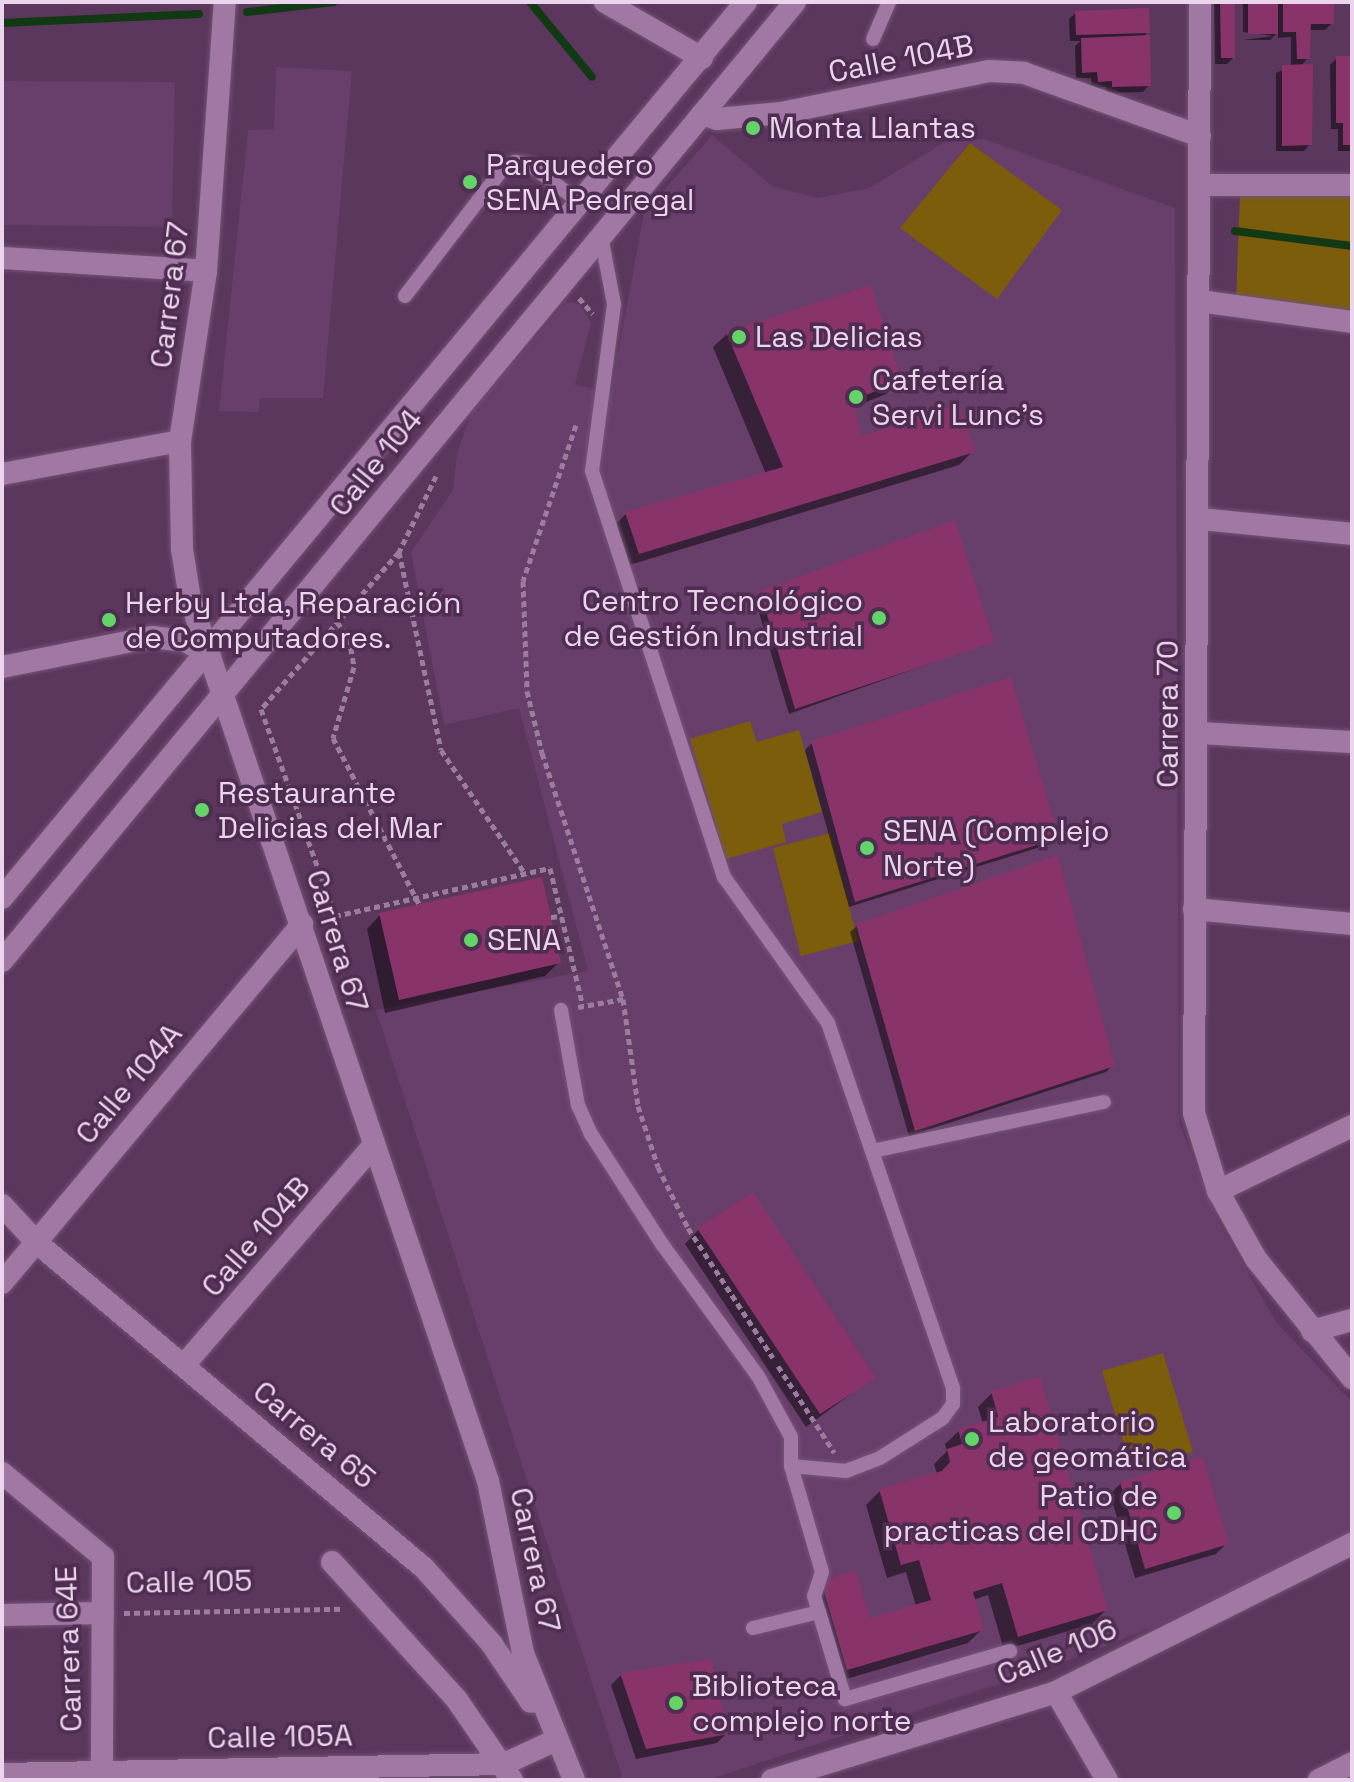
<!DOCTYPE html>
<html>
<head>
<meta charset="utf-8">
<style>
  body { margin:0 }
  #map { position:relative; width:1354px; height:1782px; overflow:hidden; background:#5b365d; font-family:"Space Grotesk",sans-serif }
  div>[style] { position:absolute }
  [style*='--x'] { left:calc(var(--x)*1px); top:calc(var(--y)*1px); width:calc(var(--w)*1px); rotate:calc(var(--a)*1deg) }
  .built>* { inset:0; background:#683e6b }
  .green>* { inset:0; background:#7c5d0c }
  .shadow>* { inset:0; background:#0007 }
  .stream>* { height:8px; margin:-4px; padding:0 4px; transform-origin:4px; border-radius:4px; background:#113913 }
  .building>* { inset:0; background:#88346a }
  .path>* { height:5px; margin-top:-2.5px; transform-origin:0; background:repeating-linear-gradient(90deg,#9b7d9d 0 6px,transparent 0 10px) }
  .roads { filter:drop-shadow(0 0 2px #735475) drop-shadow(0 0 2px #735475) }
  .service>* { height:14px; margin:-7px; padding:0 7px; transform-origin:7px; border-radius:7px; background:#a078a3 }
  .minor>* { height:22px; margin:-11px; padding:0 11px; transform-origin:11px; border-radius:11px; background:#a078a3 }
  .tertiary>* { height:22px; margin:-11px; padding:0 11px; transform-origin:11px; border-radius:11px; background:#a078a3 }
  .secondary>* { height:22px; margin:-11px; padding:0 11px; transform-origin:11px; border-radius:11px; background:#a078a3 }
  .dots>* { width:22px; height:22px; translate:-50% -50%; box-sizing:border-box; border:4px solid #4f2c52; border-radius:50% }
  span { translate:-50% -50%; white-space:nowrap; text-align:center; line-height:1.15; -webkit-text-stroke:7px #4f2c52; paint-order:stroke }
  .street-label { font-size:30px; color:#ebd5ec }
  .poi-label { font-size:30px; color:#ebd5ec }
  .left { translate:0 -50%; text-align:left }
  .right { translate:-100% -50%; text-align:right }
  .frame { position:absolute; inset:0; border:4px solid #ebd5ec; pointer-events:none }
</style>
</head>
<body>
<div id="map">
  <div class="built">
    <div style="clip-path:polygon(276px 67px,352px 71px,323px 398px,260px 398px,259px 412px,219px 411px,248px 130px,274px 129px)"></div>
    <div style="clip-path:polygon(2px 81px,175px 82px,172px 227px,2px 225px)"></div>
    <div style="clip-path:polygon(712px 135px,772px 186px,818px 198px,869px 188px,945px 142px,984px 139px,1175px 208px,1179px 1123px,1220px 1225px,1277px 1323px,1352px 1402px,1352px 1534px,1159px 1625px,1051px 1667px,711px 1779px,623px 1780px,376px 1010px,588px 971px,519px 708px,444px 725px,411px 552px,453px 490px,457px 453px,472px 411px,566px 302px,580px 304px,591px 323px,575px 385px,611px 392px,644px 213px)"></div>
  </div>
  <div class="green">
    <div style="clip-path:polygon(970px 143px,1062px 210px,997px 299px,900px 228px)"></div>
    <div style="clip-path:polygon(1240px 196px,1352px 196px,1352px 317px,1236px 300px)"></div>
    <div style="clip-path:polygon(750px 721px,757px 742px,799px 730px,822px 812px,782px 824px,786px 842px,726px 859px,690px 739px)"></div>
    <div style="clip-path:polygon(830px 833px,858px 941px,801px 956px,773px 848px)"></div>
    <div style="clip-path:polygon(1163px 1353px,1193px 1452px,1132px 1470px,1102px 1371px)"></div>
  </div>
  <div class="shadow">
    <div style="clip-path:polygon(1214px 2px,1233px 2px,1234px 57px,1227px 64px,1215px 64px)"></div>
    <div style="clip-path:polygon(1243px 2px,1332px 2px,1332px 23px,1325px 30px,1308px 30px,1308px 58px,1301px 66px,1310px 144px,1304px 151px,1276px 151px,1276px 73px,1291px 66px,1291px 37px,1278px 38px,1278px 32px,1270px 40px,1243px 40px,1273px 36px,1243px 32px)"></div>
    <div style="clip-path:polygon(1076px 13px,1148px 32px,1142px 38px,1149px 85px,1143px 92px,1106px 93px,1106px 87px,1092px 88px,1091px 78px,1076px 78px,1075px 46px,1081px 41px,1070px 41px,1069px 19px)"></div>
    <div style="clip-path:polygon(1337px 58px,1352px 58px,1352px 151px,1338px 151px,1338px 129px,1331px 129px,1330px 65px)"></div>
    <div style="clip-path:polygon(727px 334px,900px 380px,886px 394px,852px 408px,861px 439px,973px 451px,959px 465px,626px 566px,612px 528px,626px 514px,766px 474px,713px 347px)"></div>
    <div style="clip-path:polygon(761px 592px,992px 641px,789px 714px,755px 599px)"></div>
    <div style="clip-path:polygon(812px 743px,1057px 837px,1050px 844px,849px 907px,805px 750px)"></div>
    <div style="clip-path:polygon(380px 915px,559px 962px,545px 976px,385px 1013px,367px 929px)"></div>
    <div style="clip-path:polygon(857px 926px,1113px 1065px,1106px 1072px,909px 1136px,850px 932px)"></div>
    <div style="clip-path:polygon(698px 1230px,874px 1377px,806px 1427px,685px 1244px)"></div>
    <div style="clip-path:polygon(992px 1393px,1106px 1610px,1092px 1624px,1004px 1650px,988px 1595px,973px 1600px,982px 1629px,968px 1643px,833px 1683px,808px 1597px,822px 1583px,869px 1620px,916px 1606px,906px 1572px,887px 1578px,866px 1505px,880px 1491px,937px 1474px,934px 1464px,947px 1451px,945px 1444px,959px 1431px,983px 1424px,978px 1407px)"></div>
    <div style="clip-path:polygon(1121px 1483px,1226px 1544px,1216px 1554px,1135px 1578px,1110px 1494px)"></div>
    <div style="clip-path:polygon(621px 1675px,727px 1733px,717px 1743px,636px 1759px,611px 1685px)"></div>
  </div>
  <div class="stream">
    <div style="--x:530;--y:2;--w:97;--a:50.4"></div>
    <div style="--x:247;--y:12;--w:87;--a:-6.6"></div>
    <div style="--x:2;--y:23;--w:197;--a:-2.6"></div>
    <div style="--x:1235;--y:231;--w:118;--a:7.3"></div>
  </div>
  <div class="building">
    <div style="clip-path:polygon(1220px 2px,1235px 2px,1235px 58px,1221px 58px)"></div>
    <div style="clip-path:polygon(1248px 2px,1278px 2px,1278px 34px,1248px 34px)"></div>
    <div style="clip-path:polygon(1283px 2px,1334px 2px,1334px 24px,1311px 24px,1310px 59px,1297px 59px,1296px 32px,1283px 32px)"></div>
    <div style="clip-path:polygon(1149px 8px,1150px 33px,1076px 35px,1075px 11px)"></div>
    <div style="clip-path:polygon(1150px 35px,1151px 86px,1112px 87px,1112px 81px,1098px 82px,1097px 72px,1082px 73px,1081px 38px)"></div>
    <div style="clip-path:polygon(1336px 56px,1352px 56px,1352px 145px,1343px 145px,1343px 123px,1336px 123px)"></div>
    <div style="clip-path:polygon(1313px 64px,1312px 145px,1282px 146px,1282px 65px)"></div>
    <div style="clip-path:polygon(871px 285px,902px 381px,853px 400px,862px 436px,959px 404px,975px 452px,639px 554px,625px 512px,783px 467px,726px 332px)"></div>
    <div style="clip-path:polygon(955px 520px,994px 642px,795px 709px,760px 591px)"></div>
    <div style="clip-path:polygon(1011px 677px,1059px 838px,855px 902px,811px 741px)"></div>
    <div style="clip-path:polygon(1058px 855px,1115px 1066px,915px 1131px,856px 924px)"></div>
    <div style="clip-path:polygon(542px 877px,561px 963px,399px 1000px,379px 913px)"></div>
    <div style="clip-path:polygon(753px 1192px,876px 1378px,820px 1414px,697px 1228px)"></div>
    <div style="clip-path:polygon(1040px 1377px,1108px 1610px,1018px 1637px,1002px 1583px,973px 1592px,984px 1630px,847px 1670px,821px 1581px,856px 1570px,870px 1618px,931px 1600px,919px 1560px,901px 1565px,879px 1489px,942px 1471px,950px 1462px,947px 1449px,962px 1444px,958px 1429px,998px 1417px,991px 1391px)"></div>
    <div style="clip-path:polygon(1203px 1457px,1229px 1544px,1145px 1569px,1120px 1482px)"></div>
    <div style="clip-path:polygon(711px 1659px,729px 1734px,646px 1749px,620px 1673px)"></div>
  </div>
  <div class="path">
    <div style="--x:579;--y:298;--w:21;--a:49"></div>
    <div style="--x:576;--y:425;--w:165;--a:108.8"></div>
    <div style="--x:523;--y:581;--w:110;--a:87.9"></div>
    <div style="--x:527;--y:691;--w:64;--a:76.4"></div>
    <div style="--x:542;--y:753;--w:259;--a:71.8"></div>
    <div style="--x:623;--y:999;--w:108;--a:82"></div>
    <div style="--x:638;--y:1106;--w:64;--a:71.8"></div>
    <div style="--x:658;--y:1167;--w:68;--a:63.8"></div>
    <div style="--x:688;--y:1228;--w:155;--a:56.8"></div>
    <div style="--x:436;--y:476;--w:85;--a:116"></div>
    <div style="--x:399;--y:552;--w:209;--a:131.3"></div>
    <div style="--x:261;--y:709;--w:220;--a:70.3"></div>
    <div style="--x:335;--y:916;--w:220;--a:-12.6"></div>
    <div style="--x:550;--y:868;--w:138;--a:76.6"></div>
    <div style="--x:399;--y:552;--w:202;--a:78"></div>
    <div style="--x:441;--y:750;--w:148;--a:55.8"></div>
    <div style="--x:337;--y:622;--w:20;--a:53"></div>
    <div style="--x:349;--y:638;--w:29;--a:80"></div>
    <div style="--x:354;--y:667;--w:74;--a:106.5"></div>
    <div style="--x:333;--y:738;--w:187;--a:62.6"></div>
    <div style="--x:551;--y:917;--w:10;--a:-6"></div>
    <div style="--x:578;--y:1007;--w:46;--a:-10.1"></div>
    <div style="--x:778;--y:1366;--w:103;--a:56.9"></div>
    <div style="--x:124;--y:1613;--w:218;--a:-1.1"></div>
  </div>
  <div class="roads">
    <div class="service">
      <div style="--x:873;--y:39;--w:40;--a:-66.6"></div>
      <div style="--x:601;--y:236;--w:69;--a:79.2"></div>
      <div style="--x:614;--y:304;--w:168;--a:97.5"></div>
      <div style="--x:592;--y:471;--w:427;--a:72"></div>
      <div style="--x:724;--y:877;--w:179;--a:54.5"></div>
      <div style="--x:828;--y:1023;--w:387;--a:71.1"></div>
      <div style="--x:953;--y:1389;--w:15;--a:90"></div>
      <div style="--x:953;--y:1404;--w:17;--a:126"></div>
      <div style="--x:943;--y:1418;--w:75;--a:147.6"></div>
      <div style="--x:880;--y:1458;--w:36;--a:159"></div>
      <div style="--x:846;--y:1471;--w:55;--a:-174.8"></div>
      <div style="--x:791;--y:1466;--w:110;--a:73.7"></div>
      <div style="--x:822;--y:1572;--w:25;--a:108"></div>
      <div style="--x:814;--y:1596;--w:17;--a:73"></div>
      <div style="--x:819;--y:1612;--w:68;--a:166.4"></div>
      <div style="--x:405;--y:296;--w:158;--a:-52.5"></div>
      <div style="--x:501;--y:171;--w:17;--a:-33"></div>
      <div style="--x:515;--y:162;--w:14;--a:8"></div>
      <div style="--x:529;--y:164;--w:66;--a:37"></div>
      <div style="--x:561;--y:1010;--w:97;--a:79.9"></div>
      <div style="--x:578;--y:1105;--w:32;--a:66"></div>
      <div style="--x:591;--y:1134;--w:131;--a:57.2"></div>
      <div style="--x:662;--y:1244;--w:163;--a:54"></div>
      <div style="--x:758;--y:1376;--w:69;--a:61.6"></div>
      <div style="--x:791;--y:1437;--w:29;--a:90"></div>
      <div style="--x:873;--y:1151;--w:236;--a:-12"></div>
      <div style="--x:819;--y:1612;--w:91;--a:73.4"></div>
      <div style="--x:845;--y:1699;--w:172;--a:-16.2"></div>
    </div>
    <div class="minor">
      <div style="--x:605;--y:2;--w:112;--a:30"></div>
      <div style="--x:702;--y:114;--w:16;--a:18"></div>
      <div style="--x:717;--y:119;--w:64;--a:-5.4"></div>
      <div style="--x:781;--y:113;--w:213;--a:-11.4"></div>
      <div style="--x:990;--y:71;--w:34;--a:3"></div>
      <div style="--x:1024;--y:73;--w:187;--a:19.7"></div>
      <div style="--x:1202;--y:185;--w:150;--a:0"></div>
      <div style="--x:2;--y:258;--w:204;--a:3.6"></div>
      <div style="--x:1199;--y:301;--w:154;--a:7.8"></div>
      <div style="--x:2;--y:474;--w:181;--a:-10.5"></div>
      <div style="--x:1200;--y:519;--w:153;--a:5.6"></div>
      <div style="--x:209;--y:654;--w:58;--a:-109.1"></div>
      <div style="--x:190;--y:599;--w:51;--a:-99.1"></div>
      <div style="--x:182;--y:549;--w:108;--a:-91.1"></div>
      <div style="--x:180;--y:441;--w:172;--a:-81.3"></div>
      <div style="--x:206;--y:271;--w:270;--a:-86"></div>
      <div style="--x:2;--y:667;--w:153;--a:-11.3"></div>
      <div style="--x:152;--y:637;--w:33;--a:7"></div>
      <div style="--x:185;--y:641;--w:27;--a:28"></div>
      <div style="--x:1199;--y:733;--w:153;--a:3.4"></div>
      <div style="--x:1194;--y:909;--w:159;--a:5.4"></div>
      <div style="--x:1218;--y:1191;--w:149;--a:-25.9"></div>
      <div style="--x:2;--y:1283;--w:468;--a:-50.1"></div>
      <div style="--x:1312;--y:1331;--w:41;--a:-15.4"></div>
      <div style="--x:184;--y:1365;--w:288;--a:-49.2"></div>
      <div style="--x:2;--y:1473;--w:131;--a:39.7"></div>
      <div style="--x:103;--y:1557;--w:215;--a:90.3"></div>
      <div style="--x:332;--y:1562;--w:186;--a:47.8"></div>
      <div style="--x:457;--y:1700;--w:97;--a:55.5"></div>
      <div style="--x:2;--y:1615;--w:101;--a:-1.1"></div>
      <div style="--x:1056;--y:1692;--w:102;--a:59.9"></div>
      <div style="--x:2;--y:1774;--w:502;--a:-1.14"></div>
      <div style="--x:504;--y:1764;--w:55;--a:-24.7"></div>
      <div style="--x:772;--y:1780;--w:297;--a:-17.2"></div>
      <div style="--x:1056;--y:1692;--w:331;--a:-26.6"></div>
      <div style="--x:1319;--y:1780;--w:37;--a:-27"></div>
    </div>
    <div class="tertiary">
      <div style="--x:1200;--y:2;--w:1111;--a:90.31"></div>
      <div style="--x:1194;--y:1113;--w:82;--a:72.9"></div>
      <div style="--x:1218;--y:1191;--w:78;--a:60.8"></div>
      <div style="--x:1256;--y:1259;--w:153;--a:51.1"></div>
    </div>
    <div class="secondary">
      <div style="--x:209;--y:654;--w:873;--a:71.36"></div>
      <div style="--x:488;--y:1481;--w:176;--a:78.5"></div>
      <div style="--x:523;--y:1653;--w:137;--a:68.1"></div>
      <div style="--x:2;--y:898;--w:1165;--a:-50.3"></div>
      <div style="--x:2;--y:961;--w:1244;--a:-50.41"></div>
      <div style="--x:2;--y:1205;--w:50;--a:47.4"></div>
      <div style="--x:36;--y:1242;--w:507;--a:40.04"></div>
      <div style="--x:424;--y:1568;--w:101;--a:48.2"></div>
      <div style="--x:491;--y:1643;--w:71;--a:55.9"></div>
    </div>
  </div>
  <div class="dots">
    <div style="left:753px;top:128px;background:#63d468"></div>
    <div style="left:470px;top:182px;background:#63d468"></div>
    <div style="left:739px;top:337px;background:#63d468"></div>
    <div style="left:856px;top:397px;background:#63d468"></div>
    <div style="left:879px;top:618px;background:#63d468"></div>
    <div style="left:109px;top:620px;background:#63d468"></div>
    <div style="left:202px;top:810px;background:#63d468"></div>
    <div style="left:867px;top:848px;background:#63d468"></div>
    <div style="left:471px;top:940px;background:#63d468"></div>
    <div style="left:972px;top:1439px;background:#63d468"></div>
    <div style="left:1174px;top:1513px;background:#63d468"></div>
    <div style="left:676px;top:1703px;background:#63d468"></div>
  </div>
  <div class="street-label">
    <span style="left:901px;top:59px;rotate:-11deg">Calle 104B</span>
    <span style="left:170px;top:295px;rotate:-83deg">Carrera 67</span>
    <span style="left:376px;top:463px;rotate:-51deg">Calle 104</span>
    <span style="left:1168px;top:714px;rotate:-90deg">Carrera 70</span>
    <span style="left:337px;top:941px;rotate:73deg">Carrera 67</span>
    <span style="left:129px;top:1084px;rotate:-50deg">Calle 104A</span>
    <span style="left:256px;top:1237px;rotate:-49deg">Calle 104B</span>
    <span style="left:314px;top:1435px;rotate:40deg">Carrera 65</span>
    <span style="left:535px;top:1560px;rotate:78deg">Carrera 67</span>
    <span style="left:189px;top:1582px;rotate:-1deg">Calle 105</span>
    <span style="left:69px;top:1649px;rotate:-92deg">Carrera 64E</span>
    <span style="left:1057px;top:1652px;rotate:-23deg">Calle 106</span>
    <span style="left:280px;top:1737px;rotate:-1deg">Calle 105A</span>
  </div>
  <div class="poi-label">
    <span class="left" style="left:769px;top:128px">Monta Llantas</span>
    <span class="left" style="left:486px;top:182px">Parquedero<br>SENA Pedregal</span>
    <span class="left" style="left:755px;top:337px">Las Delicias</span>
    <span class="left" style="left:872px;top:397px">Cafetería<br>Servi Lunc's</span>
    <span class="right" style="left:863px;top:618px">Centro Tecnológico<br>de Gestión Industrial</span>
    <span class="left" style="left:125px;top:620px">Herby Ltda, Reparación<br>de Computadores.</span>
    <span class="left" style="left:218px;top:810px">Restaurante<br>Delicias del Mar</span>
    <span class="left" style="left:883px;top:848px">SENA (Complejo<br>Norte)</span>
    <span class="left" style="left:487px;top:940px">SENA</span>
    <span class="left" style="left:988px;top:1439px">Laboratorio<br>de geomática</span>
    <span class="right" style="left:1158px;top:1513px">Patio de<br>practicas del CDHC</span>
    <span class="left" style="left:692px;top:1703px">Biblioteca<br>complejo norte</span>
  </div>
  <div class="frame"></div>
</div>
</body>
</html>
